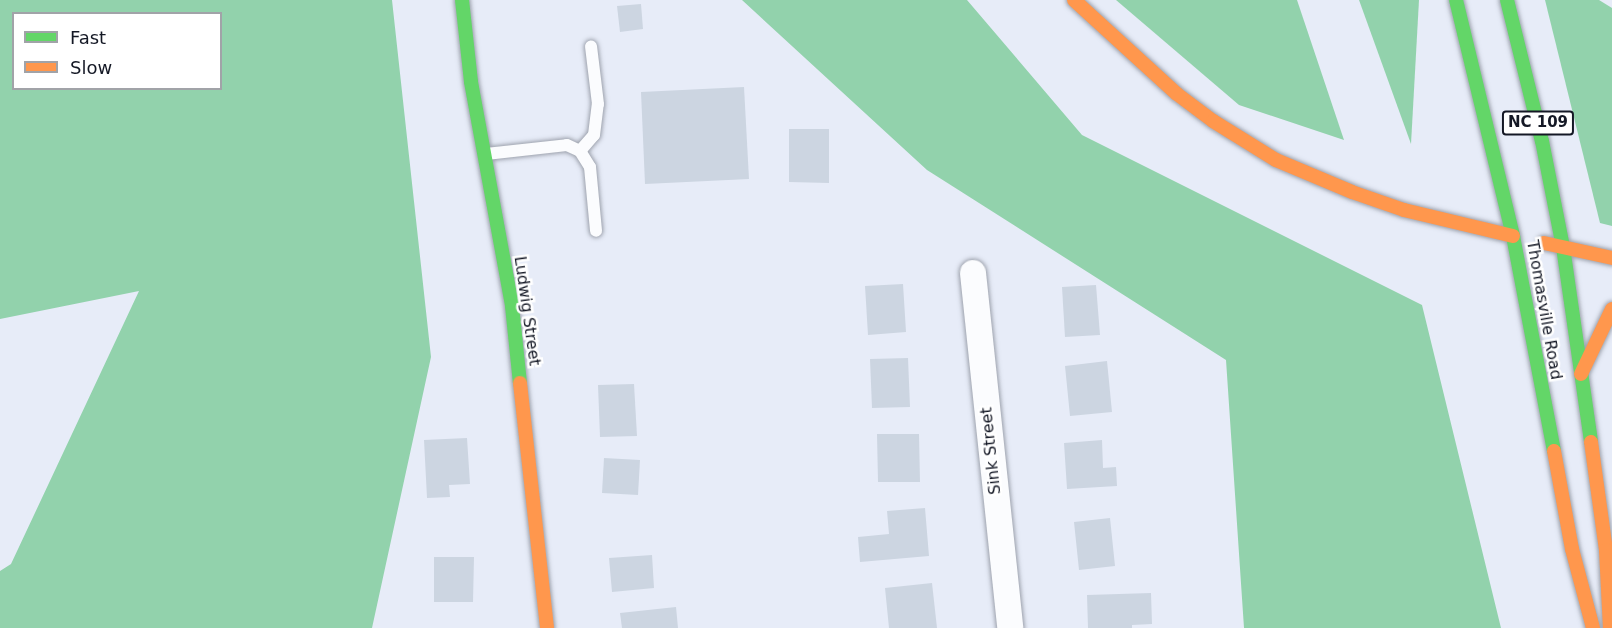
<!DOCTYPE html>
<html>
<head>
<meta charset="utf-8">
<style>
  body { margin:0 }
  #map { position:relative; width:1612px; height:628px; overflow:hidden; background:#e7ecf8; font-family:"DejaVu Sans",sans-serif }
  div>[style] { position:absolute }
  [style*='--x'] { left:calc(var(--x)*1px); top:calc(var(--y)*1px); width:calc(var(--w)*1px); rotate:calc(var(--a)*1deg) }
  .forest>* { inset:0; background:#92d2ac }
  .building>* { inset:0; background:#ccd5e1 }
  .roads { filter:drop-shadow(0 0 2px #9ea3ae) drop-shadow(0 0 2px #9ea3ae) }
  .lane>* { height:12px; margin:-6px; padding:0 6px; transform-origin:6px; border-radius:6px; background:#fbfcfe }
  .street>* { height:26px; margin:-13px; padding:0 13px; transform-origin:13px; border-radius:13px; background:#fbfcfe }
  .fast>* { height:14px; margin:-7px; padding:0 7px; transform-origin:7px; border-radius:7px; background:#63d668 }
  .slow>* { height:14px; margin:-7px; padding:0 7px; transform-origin:7px; border-radius:7px; background:#ff974d }
  span { translate:-50% -50%; white-space:nowrap; text-align:center; line-height:1.15; -webkit-text-stroke:5px #fff; paint-order:stroke }
  .shield-label span { padding:2px 4px; background:#fff; border:2px solid; border-radius:4px; -webkit-text-stroke-width:0 }
  .shield-label { font-size:15px; color:#141825; font-weight:700 }
  .street-label { font-size:16px; color:#141825 }
  .legend { position:absolute; left:12px; top:12px; width:210px; height:78px; box-sizing:border-box; background:#fff; border:2px solid #a1a3a8; margin:0; padding:8px 10px; list-style:none; font-size:18px; color:#141825 }
  .legend li { display:flex; align-items:center; gap:12px; height:30px }
  .legend b { width:30px; border:2px solid #a1a3a8 }
</style>
</head>
<body>
<div id="map">
  <div class="forest">
    <div style="clip-path:polygon(evenodd,0 0,392px 0,431px 357px,372px 628px,0 628px,0 571px,11px 564px,139px 291px,0 319px,0 0,14px 14px,220px 14px,220px 88px,14px 88px,14px 14px)"></div>
    <div style="clip-path:polygon(742px 0,967px 0,1082px 135px,1422px 305px,1501px 628px,1244px 628px,1226px 360px,927px 170px)"></div>
    <div style="clip-path:polygon(1116px 0,1297px 0,1344px 140px,1239px 105px)"></div>
    <div style="clip-path:polygon(1359px 0,1419px 0,1411px 144px)"></div>
    <div style="clip-path:polygon(1545px 0,1599px 0,1612px 8px,1612px 226px,1600px 223px)"></div>
  </div>
  <div class="building">
    <div style="clip-path:polygon(641px 4px,643px 29px,620px 32px,617px 6px)"></div>
    <div style="clip-path:polygon(744px 87px,749px 179px,645px 184px,641px 92px)"></div>
    <div style="clip-path:polygon(789px 129px,829px 129px,829px 183px,789px 182px)"></div>
    <div style="clip-path:polygon(903px 284px,906px 332px,868px 335px,865px 286px)"></div>
    <div style="clip-path:polygon(1096px 285px,1100px 335px,1065px 337px,1062px 287px)"></div>
    <div style="clip-path:polygon(908px 358px,910px 407px,872px 408px,870px 359px)"></div>
    <div style="clip-path:polygon(1107px 361px,1112px 412px,1070px 416px,1065px 366px)"></div>
    <div style="clip-path:polygon(634px 384px,637px 436px,600px 437px,598px 385px)"></div>
    <div style="clip-path:polygon(877px 434px,919px 434px,920px 482px,878px 482px)"></div>
    <div style="clip-path:polygon(467px 438px,470px 484px,449px 485px,450px 497px,427px 498px,424px 440px)"></div>
    <div style="clip-path:polygon(1102px 440px,1103px 468px,1116px 467px,1117px 486px,1067px 489px,1064px 443px)"></div>
    <div style="clip-path:polygon(604px 458px,640px 460px,638px 495px,602px 493px)"></div>
    <div style="clip-path:polygon(925px 508px,929px 556px,860px 562px,858px 537px,889px 534px,887px 511px)"></div>
    <div style="clip-path:polygon(1110px 518px,1115px 566px,1079px 570px,1074px 522px)"></div>
    <div style="clip-path:polygon(652px 555px,654px 588px,612px 592px,609px 558px)"></div>
    <div style="clip-path:polygon(434px 557px,474px 557px,473px 602px,434px 602px)"></div>
    <div style="clip-path:polygon(932px 583px,937px 628px,889px 628px,885px 588px)"></div>
    <div style="clip-path:polygon(1151px 593px,1152px 624px,1132px 625px,1132px 628px,1088px 628px,1087px 595px)"></div>
    <div style="clip-path:polygon(676px 607px,678px 628px,622px 628px,620px 613px)"></div>
  </div>
  <div class="roads">
    <div class="lane">
      <div style="--x:580;--y:151;--w:21;--a:-49"></div>
      <div style="--x:594;--y:135;--w:31;--a:-83"></div>
      <div style="--x:598;--y:104;--w:58;--a:-96.9"></div>
      <div style="--x:486;--y:154;--w:81;--a:-6.3"></div>
      <div style="--x:567;--y:145;--w:14;--a:25"></div>
      <div style="--x:580;--y:151;--w:19;--a:58"></div>
      <div style="--x:590;--y:167;--w:64;--a:84.6"></div>
    </div>
    <div class="street">
      <div style="--x:973;--y:273;--w:357;--a:84"></div>
    </div>
    <div class="fast">
      <div style="--x:462;--y:0;--w:82;--a:83.7"></div>
      <div style="--x:471;--y:82;--w:228;--a:79.6"></div>
      <div style="--x:512;--y:306;--w:77;--a:84.1"></div>
      <div style="--x:1456;--y:0;--w:243;--a:76.4"></div>
      <div style="--x:1513;--y:236;--w:219;--a:79.2"></div>
      <div style="--x:1507;--y:0;--w:145;--a:76.1"></div>
      <div style="--x:1542;--y:141;--w:108;--a:78.8"></div>
      <div style="--x:1563;--y:247;--w:197;--a:81.8"></div>
    </div>
    <div class="slow">
      <div style="--x:1074;--y:0;--w:139;--a:42.4"></div>
      <div style="--x:1177;--y:94;--w:45;--a:36.9"></div>
      <div style="--x:1213;--y:121;--w:74;--a:31.8"></div>
      <div style="--x:1276;--y:160;--w:82;--a:22.8"></div>
      <div style="--x:1352;--y:192;--w:55;--a:19.1"></div>
      <div style="--x:1404;--y:210;--w:112;--a:13.4"></div>
      <div style="--x:1544;--y:243;--w:70;--a:12.4"></div>
      <div style="--x:1581;--y:374;--w:72;--a:-64.5"></div>
      <div style="--x:520;--y:383;--w:246;--a:83.7"></div>
      <div style="--x:1591;--y:442;--w:109;--a:82.1"></div>
      <div style="--x:1606;--y:550;--w:78;--a:87.1"></div>
      <div style="--x:1554;--y:451;--w:100;--a:79.6"></div>
      <div style="--x:1572;--y:549;--w:82;--a:75.1"></div>
    </div>
  </div>
  <div class="shield-label">
    <span style="left:1538px;top:123px">NC 109</span>
  </div>
  <div class="street-label">
    <span style="left:1544px;top:310px;rotate:80deg">Thomasville Road</span>
    <span style="left:527px;top:311px;rotate:82deg">Ludwig Street</span>
    <span style="left:991px;top:451px;rotate:-96deg">Sink Street</span>
  </div>
  <ul class="legend">
  <li><b style="height:8px;background:#63d668"></b>Fast</li>
  <li><b style="height:8px;background:#ff974d"></b>Slow</li>
  </ul>
</div>
</body>
</html>
